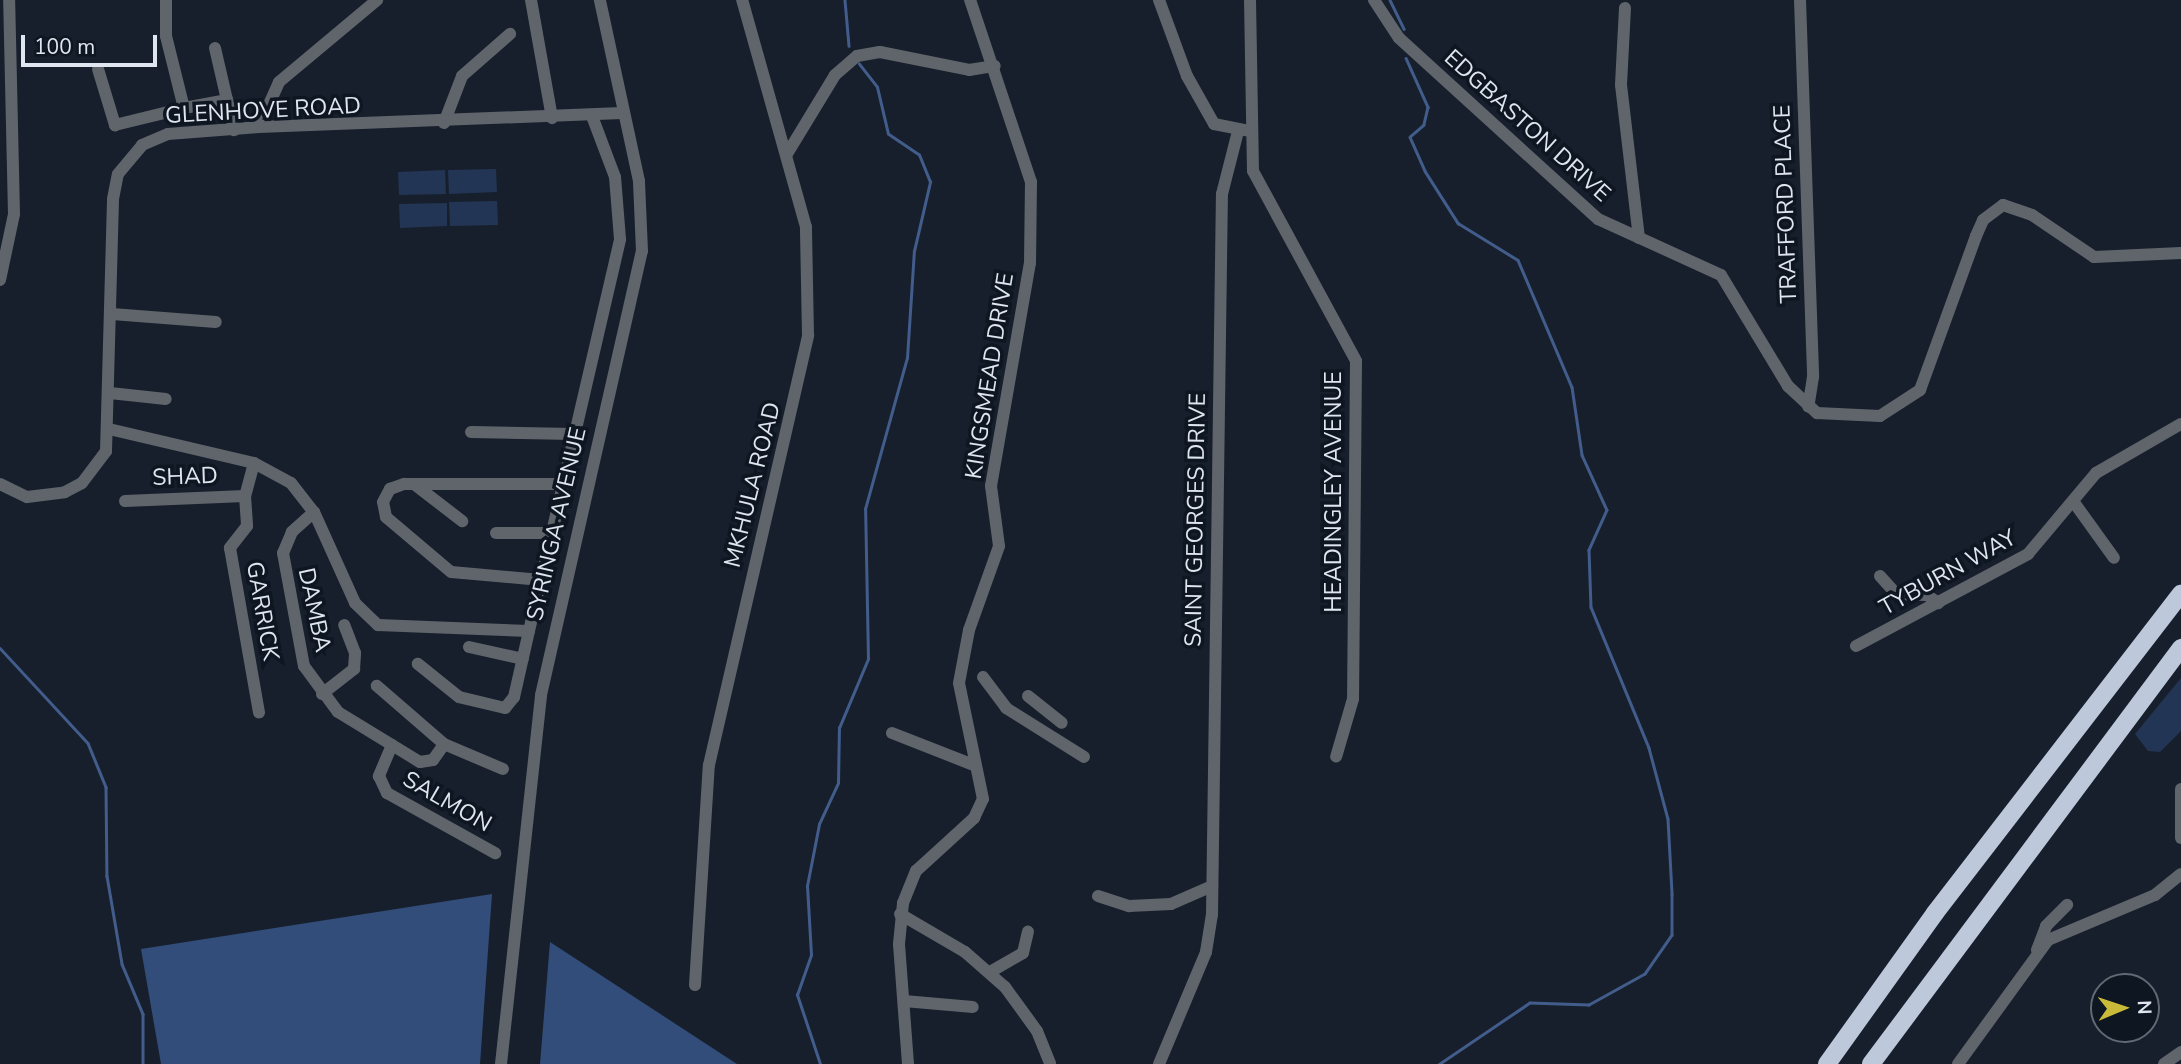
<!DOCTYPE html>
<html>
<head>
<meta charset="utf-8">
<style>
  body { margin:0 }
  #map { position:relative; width:2181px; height:1064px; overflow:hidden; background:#171f2c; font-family:"Nunito Sans",sans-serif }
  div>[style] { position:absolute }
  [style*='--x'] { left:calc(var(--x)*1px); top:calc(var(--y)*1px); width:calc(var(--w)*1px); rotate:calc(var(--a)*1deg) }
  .green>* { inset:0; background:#233554 }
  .forest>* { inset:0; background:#324d79 }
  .stream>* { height:2.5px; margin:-1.25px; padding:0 1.25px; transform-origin:1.25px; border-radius:1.25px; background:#425d8b }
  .minor>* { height:12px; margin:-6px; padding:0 6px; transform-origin:6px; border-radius:6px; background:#60656c }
  .highway>* { height:18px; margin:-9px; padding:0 9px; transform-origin:9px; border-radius:9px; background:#bdc8da }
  span { translate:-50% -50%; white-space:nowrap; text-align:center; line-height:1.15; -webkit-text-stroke:7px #0e1622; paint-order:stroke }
  .street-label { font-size:23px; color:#e0e6ef }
  .north { position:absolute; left:2090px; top:973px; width:70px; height:70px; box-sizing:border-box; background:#0e1622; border:2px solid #626974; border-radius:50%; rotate:88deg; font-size:19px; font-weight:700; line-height:28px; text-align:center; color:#e0e6ef }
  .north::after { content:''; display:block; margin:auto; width:24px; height:32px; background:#caba3a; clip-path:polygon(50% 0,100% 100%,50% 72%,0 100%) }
  .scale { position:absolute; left:21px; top:35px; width:136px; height:32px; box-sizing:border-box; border:4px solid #e0e6ef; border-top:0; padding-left:9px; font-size:21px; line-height:24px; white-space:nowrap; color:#e0e6ef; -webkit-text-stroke:5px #0e1622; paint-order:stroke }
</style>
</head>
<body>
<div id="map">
  <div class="green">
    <div style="clip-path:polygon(496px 169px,497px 192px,449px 194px,448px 170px)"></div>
    <div style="clip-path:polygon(445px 170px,446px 194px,399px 195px,398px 172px)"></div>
    <div style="clip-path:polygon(497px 201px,498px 225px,450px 226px,449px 202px)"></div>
    <div style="clip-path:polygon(447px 203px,447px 226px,400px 228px,399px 204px)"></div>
    <div style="clip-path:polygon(2181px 678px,2181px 731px,2160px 752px,2148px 751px,2135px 734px)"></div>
  </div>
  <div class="forest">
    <div style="clip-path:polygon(492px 894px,480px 1064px,161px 1064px,141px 949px)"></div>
    <div style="clip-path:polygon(550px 942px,737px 1064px,540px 1064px)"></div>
  </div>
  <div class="stream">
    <div style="--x:845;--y:0;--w:46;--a:85"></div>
    <div style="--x:1390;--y:0;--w:32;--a:64"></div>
    <div style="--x:1406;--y:58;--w:54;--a:65.8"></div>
    <div style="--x:1428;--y:107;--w:18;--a:103"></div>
    <div style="--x:1424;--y:125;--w:18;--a:139"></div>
    <div style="--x:1410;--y:137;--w:37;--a:66"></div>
    <div style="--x:1425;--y:171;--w:62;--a:57.6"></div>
    <div style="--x:1458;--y:223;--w:70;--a:31.7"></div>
    <div style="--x:1518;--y:260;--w:138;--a:67"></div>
    <div style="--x:1572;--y:387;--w:69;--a:81.6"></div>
    <div style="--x:1582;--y:455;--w:60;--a:65.6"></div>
    <div style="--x:1607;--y:510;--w:44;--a:114.2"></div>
    <div style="--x:1589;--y:550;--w:57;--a:88"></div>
    <div style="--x:1591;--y:607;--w:152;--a:67.6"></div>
    <div style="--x:1649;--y:748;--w:73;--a:75"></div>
    <div style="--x:1668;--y:819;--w:75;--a:86.9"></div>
    <div style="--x:1672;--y:894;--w:41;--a:90"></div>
    <div style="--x:1672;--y:935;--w:47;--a:124.7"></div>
    <div style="--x:1645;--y:974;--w:64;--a:151"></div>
    <div style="--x:1589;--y:1005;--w:59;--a:-178.1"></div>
    <div style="--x:1530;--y:1003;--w:109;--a:145.9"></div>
    <div style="--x:0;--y:648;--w:129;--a:47.2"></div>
    <div style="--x:88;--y:743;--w:48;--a:67.8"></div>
    <div style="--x:106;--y:787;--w:89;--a:89.4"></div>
    <div style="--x:107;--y:876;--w:89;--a:80.3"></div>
    <div style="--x:122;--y:964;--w:54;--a:67.2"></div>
    <div style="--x:143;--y:1014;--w:50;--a:90"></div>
    <div style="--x:820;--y:1064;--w:73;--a:-108.4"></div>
    <div style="--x:797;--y:995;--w:42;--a:-70.7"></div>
    <div style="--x:811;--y:955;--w:69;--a:-93.3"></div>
    <div style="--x:807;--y:886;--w:63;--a:-79"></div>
    <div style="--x:819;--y:824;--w:45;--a:-65.1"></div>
    <div style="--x:838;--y:783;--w:55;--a:-89"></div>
    <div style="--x:839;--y:728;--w:75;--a:-67.2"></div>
    <div style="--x:868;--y:659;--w:150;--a:-91.1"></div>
    <div style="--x:865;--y:509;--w:157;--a:-74.5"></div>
    <div style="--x:907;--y:358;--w:107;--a:-86.3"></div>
    <div style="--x:914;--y:251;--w:71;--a:-76.9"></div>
    <div style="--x:930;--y:182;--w:29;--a:-112"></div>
    <div style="--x:919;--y:155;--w:37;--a:-146"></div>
    <div style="--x:888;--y:134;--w:48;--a:-103.2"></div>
    <div style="--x:877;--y:87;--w:29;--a:-128"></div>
  </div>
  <div class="minor">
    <div style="--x:166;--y:0;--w:36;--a:90"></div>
    <div style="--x:166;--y:36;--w:74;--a:76"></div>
    <div style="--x:184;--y:108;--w:44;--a:-10.5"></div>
    <div style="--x:227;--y:100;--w:31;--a:77"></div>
    <div style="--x:531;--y:0;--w:120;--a:79.9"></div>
    <div style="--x:1159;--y:0;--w:81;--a:69.8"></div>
    <div style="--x:1187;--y:76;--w:55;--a:60.6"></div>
    <div style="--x:1214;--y:124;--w:33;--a:11"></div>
    <div style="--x:1250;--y:0;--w:171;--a:89"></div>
    <div style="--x:1253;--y:171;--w:216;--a:61.5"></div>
    <div style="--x:1356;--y:361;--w:338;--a:90.5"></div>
    <div style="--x:1353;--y:699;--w:60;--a:106.3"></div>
    <div style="--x:1374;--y:0;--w:45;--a:56.7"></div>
    <div style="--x:1399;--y:38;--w:269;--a:42.3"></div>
    <div style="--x:1598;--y:219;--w:135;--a:24.5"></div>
    <div style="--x:1721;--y:275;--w:130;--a:58.9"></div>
    <div style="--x:1788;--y:386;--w:40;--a:43"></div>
    <div style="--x:1817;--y:413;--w:63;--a:2.7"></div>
    <div style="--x:1880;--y:416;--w:48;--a:-33"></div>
    <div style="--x:1920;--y:390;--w:164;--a:-70"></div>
    <div style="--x:1976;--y:236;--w:17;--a:-66"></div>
    <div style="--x:1983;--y:220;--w:25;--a:-37"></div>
    <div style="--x:2003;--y:205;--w:31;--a:19"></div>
    <div style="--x:2032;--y:215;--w:75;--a:34.1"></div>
    <div style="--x:2094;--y:257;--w:87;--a:-2.6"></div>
    <div style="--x:1800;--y:0;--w:377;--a:88"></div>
    <div style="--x:1813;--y:377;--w:30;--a:99"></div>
    <div style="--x:1625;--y:8;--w:77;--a:93"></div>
    <div style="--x:1621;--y:85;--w:154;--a:83.3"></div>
    <div style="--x:215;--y:48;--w:53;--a:77"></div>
    <div style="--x:98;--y:69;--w:59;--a:73.1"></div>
    <div style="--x:115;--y:125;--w:71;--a:-13.8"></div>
    <div style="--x:444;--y:123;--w:50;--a:-69"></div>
    <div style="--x:462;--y:76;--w:64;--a:-41.2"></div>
    <div style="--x:259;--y:127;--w:49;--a:-66"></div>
    <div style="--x:279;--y:82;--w:128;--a:-39.9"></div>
    <div style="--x:787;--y:154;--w:92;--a:-58.7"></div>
    <div style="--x:835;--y:75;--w:29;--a:-41"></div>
    <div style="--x:857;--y:56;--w:23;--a:-10"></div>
    <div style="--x:880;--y:52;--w:91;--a:11.4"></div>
    <div style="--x:969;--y:70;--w:26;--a:-9"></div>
    <div style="--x:0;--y:280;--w:67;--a:-78"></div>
    <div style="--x:14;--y:214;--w:214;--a:-91.3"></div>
    <div style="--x:112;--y:314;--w:104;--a:4.4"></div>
    <div style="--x:110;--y:393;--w:56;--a:6.1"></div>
    <div style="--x:109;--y:429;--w:149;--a:13.2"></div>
    <div style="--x:254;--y:463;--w:42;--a:28.4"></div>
    <div style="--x:291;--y:483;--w:37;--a:52"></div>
    <div style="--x:314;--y:512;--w:100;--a:65.7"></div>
    <div style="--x:355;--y:603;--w:32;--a:44"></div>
    <div style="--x:378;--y:625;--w:151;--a:2.3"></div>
    <div style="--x:529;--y:631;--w:68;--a:102.8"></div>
    <div style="--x:514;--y:697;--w:14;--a:129"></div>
    <div style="--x:505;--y:708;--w:47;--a:-166.6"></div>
    <div style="--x:459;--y:697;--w:53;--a:-141.2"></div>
    <div style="--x:471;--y:432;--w:102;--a:1.1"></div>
    <div style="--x:254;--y:463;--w:34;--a:105"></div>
    <div style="--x:245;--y:496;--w:30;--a:86"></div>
    <div style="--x:247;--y:526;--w:28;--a:128"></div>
    <div style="--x:230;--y:548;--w:167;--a:80"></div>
    <div style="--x:0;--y:484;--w:30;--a:26"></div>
    <div style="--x:27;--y:497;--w:38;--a:-7"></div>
    <div style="--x:65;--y:492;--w:19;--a:-28"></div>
    <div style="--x:82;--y:483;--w:40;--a:-53"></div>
    <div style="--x:106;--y:451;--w:252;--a:-88.4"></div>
    <div style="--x:113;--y:199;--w:25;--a:-79"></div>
    <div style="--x:118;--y:174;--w:38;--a:-50"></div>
    <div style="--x:142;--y:145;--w:28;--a:-23"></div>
    <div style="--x:168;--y:134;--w:91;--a:-4.4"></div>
    <div style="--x:259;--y:127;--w:363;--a:-2.2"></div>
    <div style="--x:414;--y:484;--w:61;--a:37.6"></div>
    <div style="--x:125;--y:501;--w:120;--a:-2.4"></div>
    <div style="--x:2073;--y:501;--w:70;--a:54.3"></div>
    <div style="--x:314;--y:512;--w:30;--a:138"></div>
    <div style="--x:292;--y:532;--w:23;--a:113"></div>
    <div style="--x:283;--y:553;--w:115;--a:79.5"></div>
    <div style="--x:304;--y:666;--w:57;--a:53.5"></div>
    <div style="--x:338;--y:712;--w:96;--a:31.4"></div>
    <div style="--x:420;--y:762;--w:13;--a:-9"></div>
    <div style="--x:433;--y:760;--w:19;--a:-55"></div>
    <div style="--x:444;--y:744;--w:89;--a:-139.1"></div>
    <div style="--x:496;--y:533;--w:56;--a:0"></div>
    <div style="--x:1880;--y:576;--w:24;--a:48"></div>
    <div style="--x:1896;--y:594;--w:31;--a:2"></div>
    <div style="--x:1927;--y:595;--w:14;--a:36"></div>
    <div style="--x:541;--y:580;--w:90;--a:-174.9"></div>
    <div style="--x:451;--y:572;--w:85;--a:-139.8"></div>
    <div style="--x:386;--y:517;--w:15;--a:-101"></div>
    <div style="--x:383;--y:502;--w:15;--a:-62"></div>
    <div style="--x:390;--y:489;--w:15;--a:-20"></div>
    <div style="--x:404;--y:484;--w:158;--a:0"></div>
    <div style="--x:529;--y:631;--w:402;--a:-76.9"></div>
    <div style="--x:620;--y:239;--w:62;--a:-94.6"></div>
    <div style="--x:615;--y:177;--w:65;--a:-110.7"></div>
    <div style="--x:1856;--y:646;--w:195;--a:-28.1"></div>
    <div style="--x:2028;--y:554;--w:106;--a:-50"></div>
    <div style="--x:2096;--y:473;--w:98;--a:-30"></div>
    <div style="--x:469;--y:647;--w:55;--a:12.5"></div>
    <div style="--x:983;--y:677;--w:39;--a:53"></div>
    <div style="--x:1006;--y:708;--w:92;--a:32.1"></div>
    <div style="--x:322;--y:694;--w:41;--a:-38"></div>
    <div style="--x:354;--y:669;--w:16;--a:-86"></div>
    <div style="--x:355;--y:653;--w:30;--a:-111"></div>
    <div style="--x:1028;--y:696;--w:43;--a:38.5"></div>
    <div style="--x:892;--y:733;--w:90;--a:21.4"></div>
    <div style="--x:444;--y:744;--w:64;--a:23"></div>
    <div style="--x:392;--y:745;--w:34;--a:113"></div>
    <div style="--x:379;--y:776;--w:19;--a:65"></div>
    <div style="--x:387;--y:793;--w:124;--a:29.1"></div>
    <div style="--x:2181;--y:789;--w:49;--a:90"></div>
    <div style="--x:1098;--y:896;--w:33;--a:18"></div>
    <div style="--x:1129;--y:906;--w:42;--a:-2.7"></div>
    <div style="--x:1171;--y:904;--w:45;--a:-23.7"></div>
    <div style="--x:900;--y:914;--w:75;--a:30.3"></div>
    <div style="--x:965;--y:952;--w:53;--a:41.2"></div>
    <div style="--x:1005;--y:987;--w:54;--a:54"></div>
    <div style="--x:1037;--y:1031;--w:35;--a:68"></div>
    <div style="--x:2037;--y:950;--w:26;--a:-69"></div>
    <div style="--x:2046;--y:926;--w:30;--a:-45"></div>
    <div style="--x:990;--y:972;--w:38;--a:-30"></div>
    <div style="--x:1023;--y:953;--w:22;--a:-77"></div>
    <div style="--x:695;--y:985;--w:220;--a:-86.4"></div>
    <div style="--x:709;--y:765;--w:441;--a:-77"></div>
    <div style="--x:808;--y:335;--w:108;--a:-91.1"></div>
    <div style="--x:806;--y:227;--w:236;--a:-105.7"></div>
    <div style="--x:904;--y:1001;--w:69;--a:5"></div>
    <div style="--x:501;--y:1064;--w:371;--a:-83.8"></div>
    <div style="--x:541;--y:695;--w:455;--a:-77.2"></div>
    <div style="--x:642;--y:251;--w:70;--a:-92.5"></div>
    <div style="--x:639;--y:181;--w:185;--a:-102.2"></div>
    <div style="--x:908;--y:1064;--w:120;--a:-94.3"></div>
    <div style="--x:899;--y:944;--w:41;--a:-84.4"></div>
    <div style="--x:903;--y:903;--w:35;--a:-68"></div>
    <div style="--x:916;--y:871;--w:79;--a:-42.4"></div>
    <div style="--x:974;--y:818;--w:21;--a:-65"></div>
    <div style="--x:983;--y:799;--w:118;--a:-101.7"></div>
    <div style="--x:959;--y:683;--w:54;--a:-79.3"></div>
    <div style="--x:969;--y:630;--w:89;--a:-70.3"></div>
    <div style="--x:999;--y:546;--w:61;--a:-97.6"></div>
    <div style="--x:991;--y:486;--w:226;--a:-80.1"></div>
    <div style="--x:1030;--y:263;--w:81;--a:-89.3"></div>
    <div style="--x:1031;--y:182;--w:192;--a:-108.5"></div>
    <div style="--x:1159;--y:1064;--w:121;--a:-67.2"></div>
    <div style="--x:1206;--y:952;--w:37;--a:-81"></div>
    <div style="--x:1212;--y:915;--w:721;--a:-89.21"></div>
    <div style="--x:1222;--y:194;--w:65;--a:-75.7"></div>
    <div style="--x:1958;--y:1064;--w:153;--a:-54"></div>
    <div style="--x:2048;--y:940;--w:116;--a:-22.8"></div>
    <div style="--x:2155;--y:895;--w:33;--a:-39"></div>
    <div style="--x:2164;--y:1064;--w:21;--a:-35"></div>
  </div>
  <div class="highway">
    <div style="--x:1827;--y:1064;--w:186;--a:-54.4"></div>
    <div style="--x:1935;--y:913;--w:403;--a:-52.4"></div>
    <div style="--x:1871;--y:1064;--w:519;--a:-53.31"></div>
  </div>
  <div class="street-label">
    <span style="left:263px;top:111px;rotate:-3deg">GLENHOVE ROAD</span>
    <span style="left:1527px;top:126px;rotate:42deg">EDGBASTON DRIVE</span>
    <span style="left:1786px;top:204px;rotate:-92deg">TRAFFORD PLACE</span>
    <span style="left:990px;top:376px;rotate:-81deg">KINGSMEAD DRIVE</span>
    <span style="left:185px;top:477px;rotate:-2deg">SHAD</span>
    <span style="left:753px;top:485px;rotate:-76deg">MKHULA ROAD</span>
    <span style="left:1334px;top:492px;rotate:-90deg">HEADINGLEY AVENUE</span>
    <span style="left:1196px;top:520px;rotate:-89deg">SAINT GEORGES DRIVE</span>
    <span style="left:557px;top:524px;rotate:-77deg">SYRINGA AVENUE</span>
    <span style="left:1948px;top:573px;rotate:-29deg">TYBURN WAY</span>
    <span style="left:314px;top:610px;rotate:78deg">DAMBA</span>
    <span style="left:262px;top:611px;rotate:80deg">GARRICK</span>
    <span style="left:447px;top:802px;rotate:30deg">SALMON</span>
  </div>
  <div class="north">N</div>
  <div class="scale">100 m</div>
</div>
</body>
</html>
